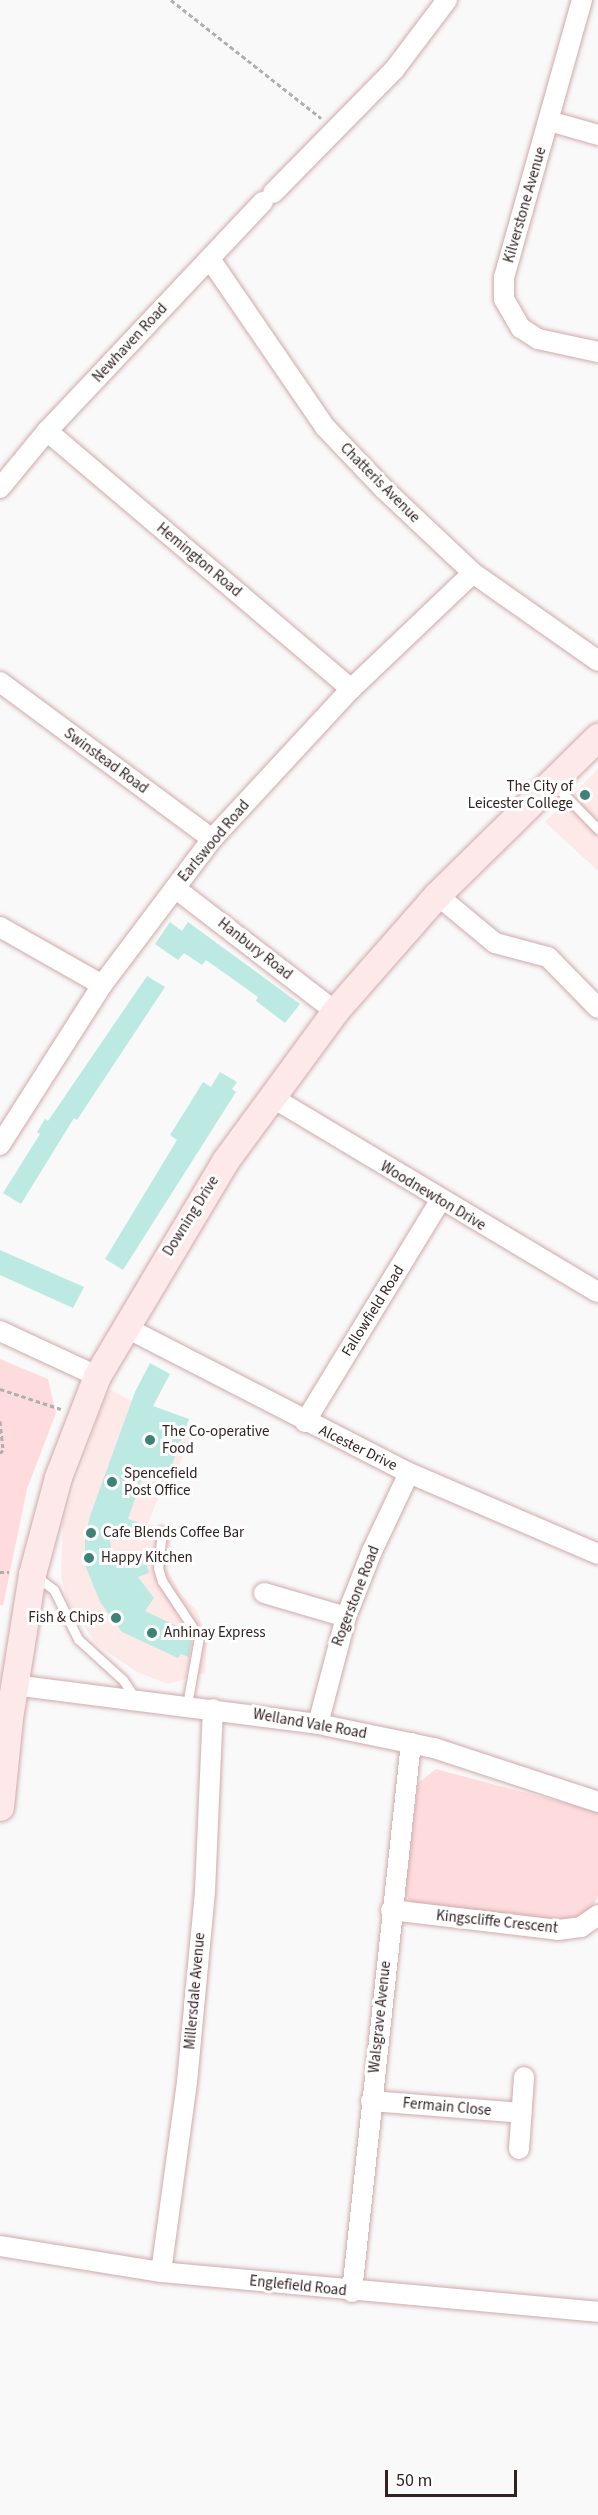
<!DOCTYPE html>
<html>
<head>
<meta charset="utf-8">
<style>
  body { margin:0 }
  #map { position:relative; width:598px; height:2515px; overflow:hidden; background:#f9f9f9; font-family:"Source Sans 3",sans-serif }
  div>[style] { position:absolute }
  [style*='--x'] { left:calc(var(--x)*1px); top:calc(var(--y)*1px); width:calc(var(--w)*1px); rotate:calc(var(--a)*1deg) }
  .built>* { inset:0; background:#fee9e9 }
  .green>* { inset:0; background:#fedcdd }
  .building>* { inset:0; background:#bce9e2 }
  .path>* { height:3px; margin-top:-1.5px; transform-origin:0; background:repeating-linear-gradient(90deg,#b3aeae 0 4.5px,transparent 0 7.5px) }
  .roads { filter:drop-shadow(0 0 2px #d1a9aa) drop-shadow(0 0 2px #d1a9aa) }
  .lane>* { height:9px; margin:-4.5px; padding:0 4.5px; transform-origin:4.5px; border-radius:4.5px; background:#fff }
  .street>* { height:20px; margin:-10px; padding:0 10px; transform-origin:10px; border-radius:10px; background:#fff }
  .secondary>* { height:27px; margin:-13.5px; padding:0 13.5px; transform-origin:13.5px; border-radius:13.5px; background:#fde9e9 }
  .dots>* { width:16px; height:16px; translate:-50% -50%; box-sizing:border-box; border:3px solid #fff; border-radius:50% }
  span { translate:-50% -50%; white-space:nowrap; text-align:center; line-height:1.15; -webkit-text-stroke:6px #fff; paint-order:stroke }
  .street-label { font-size:15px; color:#322222 }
  .poi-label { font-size:15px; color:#322222 }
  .right { translate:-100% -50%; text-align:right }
  .left { translate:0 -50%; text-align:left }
  .scale { position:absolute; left:385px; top:2470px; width:132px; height:27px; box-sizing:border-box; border:3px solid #322222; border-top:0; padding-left:8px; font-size:18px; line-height:21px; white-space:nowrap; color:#322222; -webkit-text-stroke:4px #fff; paint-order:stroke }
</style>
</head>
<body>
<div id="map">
  <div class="built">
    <div style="clip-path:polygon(598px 769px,598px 871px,545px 822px)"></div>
    <div style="clip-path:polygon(110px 1390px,193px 1431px,169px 1491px,162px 1488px,148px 1524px,173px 1531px,167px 1569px,180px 1593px,197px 1611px,207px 1638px,205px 1673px,168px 1684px,137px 1672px,97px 1645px,67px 1601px,61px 1575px,63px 1522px,99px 1414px)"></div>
  </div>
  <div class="green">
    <div style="clip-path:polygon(0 1359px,48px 1379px,56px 1413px,27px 1489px,3px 1606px,0 1605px)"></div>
    <div style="clip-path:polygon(436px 1769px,598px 1812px,598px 1896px,592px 1908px,578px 1920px,559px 1924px,412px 1904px,405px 1894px,418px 1783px)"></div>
  </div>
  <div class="building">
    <div style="clip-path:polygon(170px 922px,182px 931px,188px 922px,300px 1004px,285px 1023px,256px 1001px,258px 997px,206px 960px,202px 965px,184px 953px,178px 960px,155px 944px)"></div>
    <div style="clip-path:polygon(147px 976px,165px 987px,77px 1120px,74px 1118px,21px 1204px,3px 1193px,40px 1134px,37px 1132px,45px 1119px,48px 1121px)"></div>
    <div style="clip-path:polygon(220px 1072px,237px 1082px,232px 1089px,236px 1092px,123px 1270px,105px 1259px,177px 1140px,170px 1135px,187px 1108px,203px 1082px,211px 1087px)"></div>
    <div style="clip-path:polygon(0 1250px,84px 1287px,73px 1308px,0 1275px)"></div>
    <div style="clip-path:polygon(150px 1363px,170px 1374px,153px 1406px,189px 1419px,167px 1478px,145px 1470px,128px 1519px,150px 1527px,145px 1540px,109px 1529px,113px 1566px,144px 1556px,149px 1573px,138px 1577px,154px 1598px,145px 1611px,187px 1631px,192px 1638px,189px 1657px,181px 1654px,178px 1658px,122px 1632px,100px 1602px,85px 1565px,85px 1538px,90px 1516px,135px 1392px)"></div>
  </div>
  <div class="path">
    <div style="--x:171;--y:0;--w:191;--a:38.2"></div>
    <div style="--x:0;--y:1389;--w:64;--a:18.2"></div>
    <div style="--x:0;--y:1421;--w:29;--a:84"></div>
    <div style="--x:3;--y:1450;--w:4;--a:135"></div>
    <div style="--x:0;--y:1572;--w:9;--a:0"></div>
  </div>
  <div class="roads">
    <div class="lane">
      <div style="--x:555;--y:785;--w:62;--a:45.7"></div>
      <div style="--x:162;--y:1531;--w:37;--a:96"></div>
      <div style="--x:158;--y:1568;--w:14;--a:73"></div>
      <div style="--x:162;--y:1581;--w:67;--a:56.5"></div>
      <div style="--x:199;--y:1637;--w:69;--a:100"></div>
      <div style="--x:37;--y:1577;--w:21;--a:37"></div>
      <div style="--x:54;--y:1590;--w:55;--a:63.9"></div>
      <div style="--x:78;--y:1639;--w:61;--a:42.3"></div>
      <div style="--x:123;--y:1680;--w:22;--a:56"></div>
    </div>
    <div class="street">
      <div style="--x:582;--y:0;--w:289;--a:105.7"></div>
      <div style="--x:504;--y:278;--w:21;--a:90"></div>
      <div style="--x:504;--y:299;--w:34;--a:60"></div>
      <div style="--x:521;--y:328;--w:20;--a:33"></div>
      <div style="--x:538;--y:339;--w:61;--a:12.2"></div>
      <div style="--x:549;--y:121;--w:51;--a:15.9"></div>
      <div style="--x:273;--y:193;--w:173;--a:-45.5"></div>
      <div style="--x:394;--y:70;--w:88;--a:-52.9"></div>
      <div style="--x:210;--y:259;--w:204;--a:55.6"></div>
      <div style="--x:325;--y:427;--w:86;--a:46.4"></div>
      <div style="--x:384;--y:489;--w:122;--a:43.3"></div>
      <div style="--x:473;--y:573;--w:153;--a:35.1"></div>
      <div style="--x:47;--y:431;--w:399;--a:40.3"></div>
      <div style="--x:0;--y:488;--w:74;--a:-50.5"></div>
      <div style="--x:47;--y:431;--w:315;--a:-46.7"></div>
      <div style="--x:0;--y:682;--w:264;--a:36.5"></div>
      <div style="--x:175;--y:888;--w:202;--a:37.6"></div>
      <div style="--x:437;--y:895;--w:75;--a:39.6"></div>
      <div style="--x:495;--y:943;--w:55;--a:14.8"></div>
      <div style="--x:548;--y:957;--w:71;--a:45.6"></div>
      <div style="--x:0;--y:927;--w:117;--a:29.6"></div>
      <div style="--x:270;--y:1096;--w:382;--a:30.9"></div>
      <div style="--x:0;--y:1145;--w:190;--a:-57.5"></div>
      <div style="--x:102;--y:985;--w:183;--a:-53"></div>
      <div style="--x:212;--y:839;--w:205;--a:-47.2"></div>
      <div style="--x:351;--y:689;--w:168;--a:-43.6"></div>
      <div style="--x:125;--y:1327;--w:319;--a:27.2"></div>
      <div style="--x:409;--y:1473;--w:206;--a:23.2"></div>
      <div style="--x:0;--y:1331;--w:107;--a:24.9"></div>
      <div style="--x:305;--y:1422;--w:259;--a:-58.6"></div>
      <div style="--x:264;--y:1593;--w:85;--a:16.3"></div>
      <div style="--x:14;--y:1685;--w:306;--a:7.3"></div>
      <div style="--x:318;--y:1724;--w:118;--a:11.7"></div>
      <div style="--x:434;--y:1748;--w:173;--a:18.2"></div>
      <div style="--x:318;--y:1724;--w:111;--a:-75.3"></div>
      <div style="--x:346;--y:1617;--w:71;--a:-68.5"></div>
      <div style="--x:372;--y:1551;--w:86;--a:-64.6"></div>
      <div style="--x:391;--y:1910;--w:168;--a:6.8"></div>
      <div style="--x:558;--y:1930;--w:23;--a:-7"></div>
      <div style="--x:581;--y:1927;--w:21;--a:-35"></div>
      <div style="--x:371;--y:2101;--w:151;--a:4.5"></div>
      <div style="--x:519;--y:2149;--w:72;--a:-86"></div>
      <div style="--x:0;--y:2246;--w:163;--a:9.2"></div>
      <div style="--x:161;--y:2272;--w:439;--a:5.2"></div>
      <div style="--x:161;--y:2272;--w:192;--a:-82.2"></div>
      <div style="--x:187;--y:2082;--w:192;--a:-84.6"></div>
      <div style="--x:205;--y:1891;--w:182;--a:-87.5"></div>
      <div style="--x:352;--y:2292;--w:552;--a:-83.87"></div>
    </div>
    <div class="secondary">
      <div style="--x:0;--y:1807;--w:89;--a:-84.2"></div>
      <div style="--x:9;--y:1718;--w:146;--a:-80.9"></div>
      <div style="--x:32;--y:1574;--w:100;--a:-75"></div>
      <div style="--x:58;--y:1477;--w:108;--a:-68.9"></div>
      <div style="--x:97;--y:1376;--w:250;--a:-59.2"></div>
      <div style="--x:225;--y:1161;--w:186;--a:-53.7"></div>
      <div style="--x:335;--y:1011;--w:154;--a:-48.7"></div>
      <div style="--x:437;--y:895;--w:226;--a:-44.5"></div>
    </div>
  </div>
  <div class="dots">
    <div style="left:585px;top:795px;background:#3c8279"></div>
    <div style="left:150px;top:1440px;background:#3c8279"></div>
    <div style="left:112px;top:1482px;background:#3c8279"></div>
    <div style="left:91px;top:1533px;background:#3c8279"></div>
    <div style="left:89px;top:1558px;background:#3c8279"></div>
    <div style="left:116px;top:1618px;background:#3c8279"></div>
    <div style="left:152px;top:1633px;background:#3c8279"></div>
  </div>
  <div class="street-label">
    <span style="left:525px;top:205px;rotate:-74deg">Kilverstone Avenue</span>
    <span style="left:130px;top:343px;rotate:-47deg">Newhaven Road</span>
    <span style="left:380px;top:483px;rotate:45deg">Chatteris Avenue</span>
    <span style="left:199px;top:560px;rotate:40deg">Hemington Road</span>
    <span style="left:106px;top:761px;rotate:36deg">Swinstead Road</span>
    <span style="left:214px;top:841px;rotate:-50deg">Earlswood Road</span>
    <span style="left:255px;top:949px;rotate:38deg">Hanbury Road</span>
    <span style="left:433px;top:1196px;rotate:31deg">Woodnewton Drive</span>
    <span style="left:191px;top:1216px;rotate:-58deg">Downing Drive</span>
    <span style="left:373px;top:1311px;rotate:-58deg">Fallowfield Road</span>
    <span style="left:358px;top:1448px;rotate:26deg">Alcester Drive</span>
    <span style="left:356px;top:1596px;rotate:-69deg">Rogerstone Road</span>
    <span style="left:310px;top:1724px;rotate:10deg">Welland Vale Road</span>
    <span style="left:497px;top:1922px;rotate:6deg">Kingscliffe Crescent</span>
    <span style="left:195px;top:1991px;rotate:-85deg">Millersdale Avenue</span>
    <span style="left:380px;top:2017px;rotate:-84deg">Walsgrave Avenue</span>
    <span style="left:447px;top:2107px;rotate:5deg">Fermain Close</span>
    <span style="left:298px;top:2286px;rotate:6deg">Englefield Road</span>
  </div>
  <div class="poi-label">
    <span class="right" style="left:573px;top:795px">The City of<br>Leicester College</span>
    <span class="left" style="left:162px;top:1440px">The Co-operative<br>Food</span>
    <span class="left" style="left:124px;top:1482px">Spencefield<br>Post Office</span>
    <span class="left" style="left:103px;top:1533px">Cafe Blends Coffee Bar</span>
    <span class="left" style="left:101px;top:1558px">Happy Kitchen</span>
    <span class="right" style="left:104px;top:1618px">Fish &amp; Chips</span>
    <span class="left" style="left:164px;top:1633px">Anhinay Express</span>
  </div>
  <div class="scale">50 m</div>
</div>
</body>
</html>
